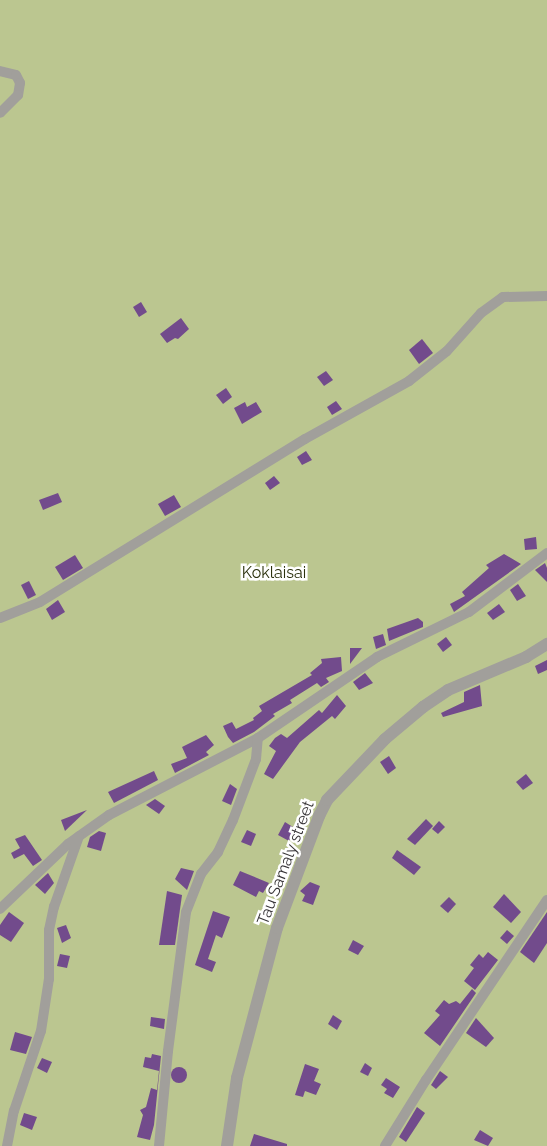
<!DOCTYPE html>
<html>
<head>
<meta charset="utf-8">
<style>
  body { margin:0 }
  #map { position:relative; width:547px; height:1146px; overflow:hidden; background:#f7eff7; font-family:Raleway,sans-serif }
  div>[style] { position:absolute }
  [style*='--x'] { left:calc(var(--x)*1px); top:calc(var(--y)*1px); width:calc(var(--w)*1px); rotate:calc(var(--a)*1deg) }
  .green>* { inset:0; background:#bbc690 }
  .building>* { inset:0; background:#724b8c }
  .round { border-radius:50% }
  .minor>* { height:10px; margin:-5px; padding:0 5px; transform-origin:5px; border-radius:5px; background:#a19f9b }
  .tertiary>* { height:12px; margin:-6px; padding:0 6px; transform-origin:6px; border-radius:6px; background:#a19f9b }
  span { translate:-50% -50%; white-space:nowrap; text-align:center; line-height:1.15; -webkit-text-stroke:5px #fff; paint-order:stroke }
  .park-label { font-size:16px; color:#2b310c }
  .street-label { font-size:16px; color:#353235 }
</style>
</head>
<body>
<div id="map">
  <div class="green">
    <div style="clip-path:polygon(0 0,547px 0,547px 1146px,0 1146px)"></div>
  </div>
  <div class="building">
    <div style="clip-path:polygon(141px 302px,147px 312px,139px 317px,133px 307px)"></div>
    <div style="clip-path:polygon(181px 318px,189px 329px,178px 339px,175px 338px,167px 343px,160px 334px)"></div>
    <div style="clip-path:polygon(422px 339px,433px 353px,419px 364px,409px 350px)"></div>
    <div style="clip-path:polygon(326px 371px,333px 380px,324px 386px,317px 377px)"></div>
    <div style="clip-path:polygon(226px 388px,232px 397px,223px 404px,216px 395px)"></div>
    <div style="clip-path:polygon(336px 401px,342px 409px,332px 415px,327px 407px)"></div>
    <div style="clip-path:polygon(245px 402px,247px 407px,256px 402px,262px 412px,242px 424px,234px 408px)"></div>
    <div style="clip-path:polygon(306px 451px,312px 460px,302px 465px,297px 457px)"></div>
    <div style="clip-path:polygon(274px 476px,280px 483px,270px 490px,265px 483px)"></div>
    <div style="clip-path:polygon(58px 493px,62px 502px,43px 510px,39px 500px)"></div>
    <div style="clip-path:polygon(174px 495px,181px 507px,165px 516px,158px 504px)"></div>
    <div style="clip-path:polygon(536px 537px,537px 549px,525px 550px,524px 539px)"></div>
    <div style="clip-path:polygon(504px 554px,521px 564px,454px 612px,450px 604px,465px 596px,462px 592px,489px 568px,486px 565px)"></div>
    <div style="clip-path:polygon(75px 555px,83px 568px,63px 580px,55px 567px)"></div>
    <div style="clip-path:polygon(545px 563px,547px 568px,547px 582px,535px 570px)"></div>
    <div style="clip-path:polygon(29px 581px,36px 595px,28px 599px,21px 585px)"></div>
    <div style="clip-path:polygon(518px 584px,526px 596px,517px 601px,510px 590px)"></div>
    <div style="clip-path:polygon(58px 600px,65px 612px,52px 620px,46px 609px)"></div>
    <div style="clip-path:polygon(499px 604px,505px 612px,493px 620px,487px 613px)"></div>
    <div style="clip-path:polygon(418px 618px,423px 622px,423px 627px,389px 641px,387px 629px)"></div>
    <div style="clip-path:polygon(383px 634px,386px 645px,376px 649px,373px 637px)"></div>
    <div style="clip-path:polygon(446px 637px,452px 645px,443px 652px,437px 644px)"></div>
    <div style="clip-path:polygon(350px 648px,362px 648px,350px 664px)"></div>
    <div style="clip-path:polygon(341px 657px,342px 671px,326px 678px,329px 682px,321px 687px,317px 683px,290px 700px,292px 703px,273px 714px,275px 716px,254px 732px,233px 743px,228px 737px,223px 726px,232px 722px,236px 729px,254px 720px,253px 718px,262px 711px,259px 706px,312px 675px,310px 673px,322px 663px,321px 659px)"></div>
    <div style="clip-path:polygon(547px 660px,547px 670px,538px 674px,535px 666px)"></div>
    <div style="clip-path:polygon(365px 673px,373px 683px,359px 690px,353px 682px)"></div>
    <div style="clip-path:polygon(480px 685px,482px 706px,443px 717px,441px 713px,464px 702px,464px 692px)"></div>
    <div style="clip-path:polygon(337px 695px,346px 706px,335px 719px,332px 716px,300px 742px,273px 779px,264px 774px,276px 751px,269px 746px,275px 738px,281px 734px,287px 738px,319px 710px,322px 713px)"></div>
    <div style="clip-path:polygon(206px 735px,214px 745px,206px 752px,209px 755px,175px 773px,171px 764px,187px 758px,182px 747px)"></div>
    <div style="clip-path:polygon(389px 756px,396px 768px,388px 774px,380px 762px)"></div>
    <div style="clip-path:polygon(154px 771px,158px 780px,114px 803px,108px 792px)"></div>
    <div style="clip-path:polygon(526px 774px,533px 783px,523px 790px,516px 782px)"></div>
    <div style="clip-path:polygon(230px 784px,237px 789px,231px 805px,222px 801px)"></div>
    <div style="clip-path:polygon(155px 799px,165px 806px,159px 814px,146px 805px)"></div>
    <div style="clip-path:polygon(87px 810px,65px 831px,61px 820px)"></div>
    <div style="clip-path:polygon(426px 819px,433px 826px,415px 845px,407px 839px)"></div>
    <div style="clip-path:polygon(439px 821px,445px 827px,438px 834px,432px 829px)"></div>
    <div style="clip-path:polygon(285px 822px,296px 829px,289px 841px,278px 835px)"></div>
    <div style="clip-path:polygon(247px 830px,256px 834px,251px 846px,241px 842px)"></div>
    <div style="clip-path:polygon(99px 831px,106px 833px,101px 851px,87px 847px,90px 837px)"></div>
    <div style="clip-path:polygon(25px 835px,42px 860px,33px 866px,24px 854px,14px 859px,11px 853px,20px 848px,15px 839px)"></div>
    <div style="clip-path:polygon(397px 850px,421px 867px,414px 875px,392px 858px)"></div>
    <div style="clip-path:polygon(181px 868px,194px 871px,187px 890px,175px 879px)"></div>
    <div style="clip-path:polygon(240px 871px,269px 883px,263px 893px,259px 891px,256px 897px,233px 885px)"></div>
    <div style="clip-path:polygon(48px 873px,54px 883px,45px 894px,35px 885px)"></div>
    <div style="clip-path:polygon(310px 882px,320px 886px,313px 905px,302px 901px,305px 895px,300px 891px)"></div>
    <div style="clip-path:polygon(167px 891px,182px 895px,175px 945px,159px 945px)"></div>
    <div style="clip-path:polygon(504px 894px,521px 912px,511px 923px,493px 907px)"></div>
    <div style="clip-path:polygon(449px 897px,456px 904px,448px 913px,440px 906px)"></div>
    <div style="clip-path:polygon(213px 911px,230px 917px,222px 938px,216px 935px,208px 959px,216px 962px,212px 972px,195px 965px)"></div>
    <div style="clip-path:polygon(9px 912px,24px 923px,11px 942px,0 935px,0 925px)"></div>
    <div style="clip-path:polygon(547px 912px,547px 943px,534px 963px,520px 952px)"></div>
    <div style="clip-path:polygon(66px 925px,71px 938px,62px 943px,57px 928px)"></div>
    <div style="clip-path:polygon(507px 930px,514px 936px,507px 944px,500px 938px)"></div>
    <div style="clip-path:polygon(353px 940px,364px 946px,358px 955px,348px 950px)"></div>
    <div style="clip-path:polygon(488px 952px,498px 960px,475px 990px,464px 981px,474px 968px,470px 965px,479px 954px,483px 958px)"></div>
    <div style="clip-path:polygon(60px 954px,70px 956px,67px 968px,57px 966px)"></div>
    <div style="clip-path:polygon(472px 989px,476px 993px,440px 1046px,424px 1033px,440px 1015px,435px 1011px,444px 1000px,449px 1004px,456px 1001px,460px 1004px)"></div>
    <div style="clip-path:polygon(333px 1015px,342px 1021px,337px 1030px,328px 1024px)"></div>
    <div style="clip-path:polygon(151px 1017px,165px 1019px,164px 1029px,150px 1026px)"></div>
    <div style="clip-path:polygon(476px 1018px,494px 1038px,486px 1047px,466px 1033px)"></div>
    <div style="clip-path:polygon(15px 1032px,32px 1037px,26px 1054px,10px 1050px)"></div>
    <div style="clip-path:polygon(152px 1054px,161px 1056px,154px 1125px,150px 1140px,137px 1137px,143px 1115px,140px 1110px,146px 1107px,151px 1088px,157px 1090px,159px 1071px,143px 1067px,145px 1057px,151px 1058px)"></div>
    <div style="clip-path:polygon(42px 1058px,52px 1062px,47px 1073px,37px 1068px)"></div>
    <div style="clip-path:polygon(365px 1063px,372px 1068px,368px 1076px,360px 1072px)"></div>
    <div style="clip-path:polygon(305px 1064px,319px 1069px,314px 1081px,321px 1084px,316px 1095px,305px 1091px,303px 1097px,295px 1095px)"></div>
    <div class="round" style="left:171px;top:1067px;width:16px;height:16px"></div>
    <div style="clip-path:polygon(440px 1071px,448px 1077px,436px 1089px,431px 1085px)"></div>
    <div style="clip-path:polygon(386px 1078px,400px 1087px,393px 1098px,384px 1093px,387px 1089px,381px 1085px)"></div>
    <div style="clip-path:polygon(417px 1107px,425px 1113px,406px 1142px,399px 1137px)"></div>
    <div style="clip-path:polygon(24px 1113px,37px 1117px,32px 1130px,20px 1125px)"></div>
    <div style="clip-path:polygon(480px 1130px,493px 1138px,488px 1146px,474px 1140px)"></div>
    <div style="clip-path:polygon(254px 1134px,287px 1144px,287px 1146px,250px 1146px)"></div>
  </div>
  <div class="minor">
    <div style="--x:0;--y:71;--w:16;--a:14"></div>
    <div style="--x:16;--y:75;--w:9;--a:63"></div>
    <div style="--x:20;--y:83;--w:12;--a:99"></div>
    <div style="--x:18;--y:95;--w:25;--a:135"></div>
    <div style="--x:0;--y:618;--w:43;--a:-21.8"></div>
    <div style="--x:40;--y:602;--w:311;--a:-31.6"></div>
    <div style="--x:305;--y:439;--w:119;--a:-29.1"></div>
    <div style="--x:409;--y:381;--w:48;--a:-38.3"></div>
    <div style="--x:447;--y:351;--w:51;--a:-48.2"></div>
    <div style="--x:481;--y:313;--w:27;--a:-36"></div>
    <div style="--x:503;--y:297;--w:44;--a:-1.3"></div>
    <div style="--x:0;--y:909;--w:94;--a:-43.7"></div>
    <div style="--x:68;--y:844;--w:50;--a:-35.3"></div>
    <div style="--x:109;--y:815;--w:168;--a:-27.3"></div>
    <div style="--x:258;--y:738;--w:144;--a:-34.2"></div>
    <div style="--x:377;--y:657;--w:102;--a:-26.1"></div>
    <div style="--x:469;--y:612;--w:98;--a:-37.1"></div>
    <div style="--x:7;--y:1146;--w:36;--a:-79"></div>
    <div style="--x:14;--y:1111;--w:84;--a:-71.4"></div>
    <div style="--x:41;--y:1031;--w:53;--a:-81.3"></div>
    <div style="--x:49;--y:979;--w:49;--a:-90"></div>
    <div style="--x:49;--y:930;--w:24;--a:-78"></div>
    <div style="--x:54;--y:907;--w:75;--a:-70.6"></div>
    <div style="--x:159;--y:1146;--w:95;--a:-84.6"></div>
    <div style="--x:168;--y:1051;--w:140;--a:-82.6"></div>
    <div style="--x:186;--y:912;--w:41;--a:-68.5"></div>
    <div style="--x:201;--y:874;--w:28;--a:-52"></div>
    <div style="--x:218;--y:852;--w:35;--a:-65"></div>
    <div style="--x:233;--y:820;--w:65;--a:-69.3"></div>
    <div style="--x:256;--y:759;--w:21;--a:-85"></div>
    <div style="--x:385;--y:1146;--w:78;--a:-58.2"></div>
    <div style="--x:426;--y:1080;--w:217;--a:-56.1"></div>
  </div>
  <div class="tertiary">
    <div style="--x:227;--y:1146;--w:69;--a:-81.6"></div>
    <div style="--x:237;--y:1078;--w:155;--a:-75.1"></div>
    <div style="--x:277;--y:928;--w:120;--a:-69.4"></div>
    <div style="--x:319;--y:816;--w:18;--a:-63"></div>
    <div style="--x:327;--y:800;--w:84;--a:-46.4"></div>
    <div style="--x:385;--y:739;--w:50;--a:-40.1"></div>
    <div style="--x:423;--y:707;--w:30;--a:-34"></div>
    <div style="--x:448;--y:690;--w:85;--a:-22.9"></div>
    <div style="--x:526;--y:657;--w:25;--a:-32"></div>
  </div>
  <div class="park-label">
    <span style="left:274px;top:573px">Koklaisai</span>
  </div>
  <div class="street-label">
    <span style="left:286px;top:863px;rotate:-69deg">Tau Samaly street</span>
  </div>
</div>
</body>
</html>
